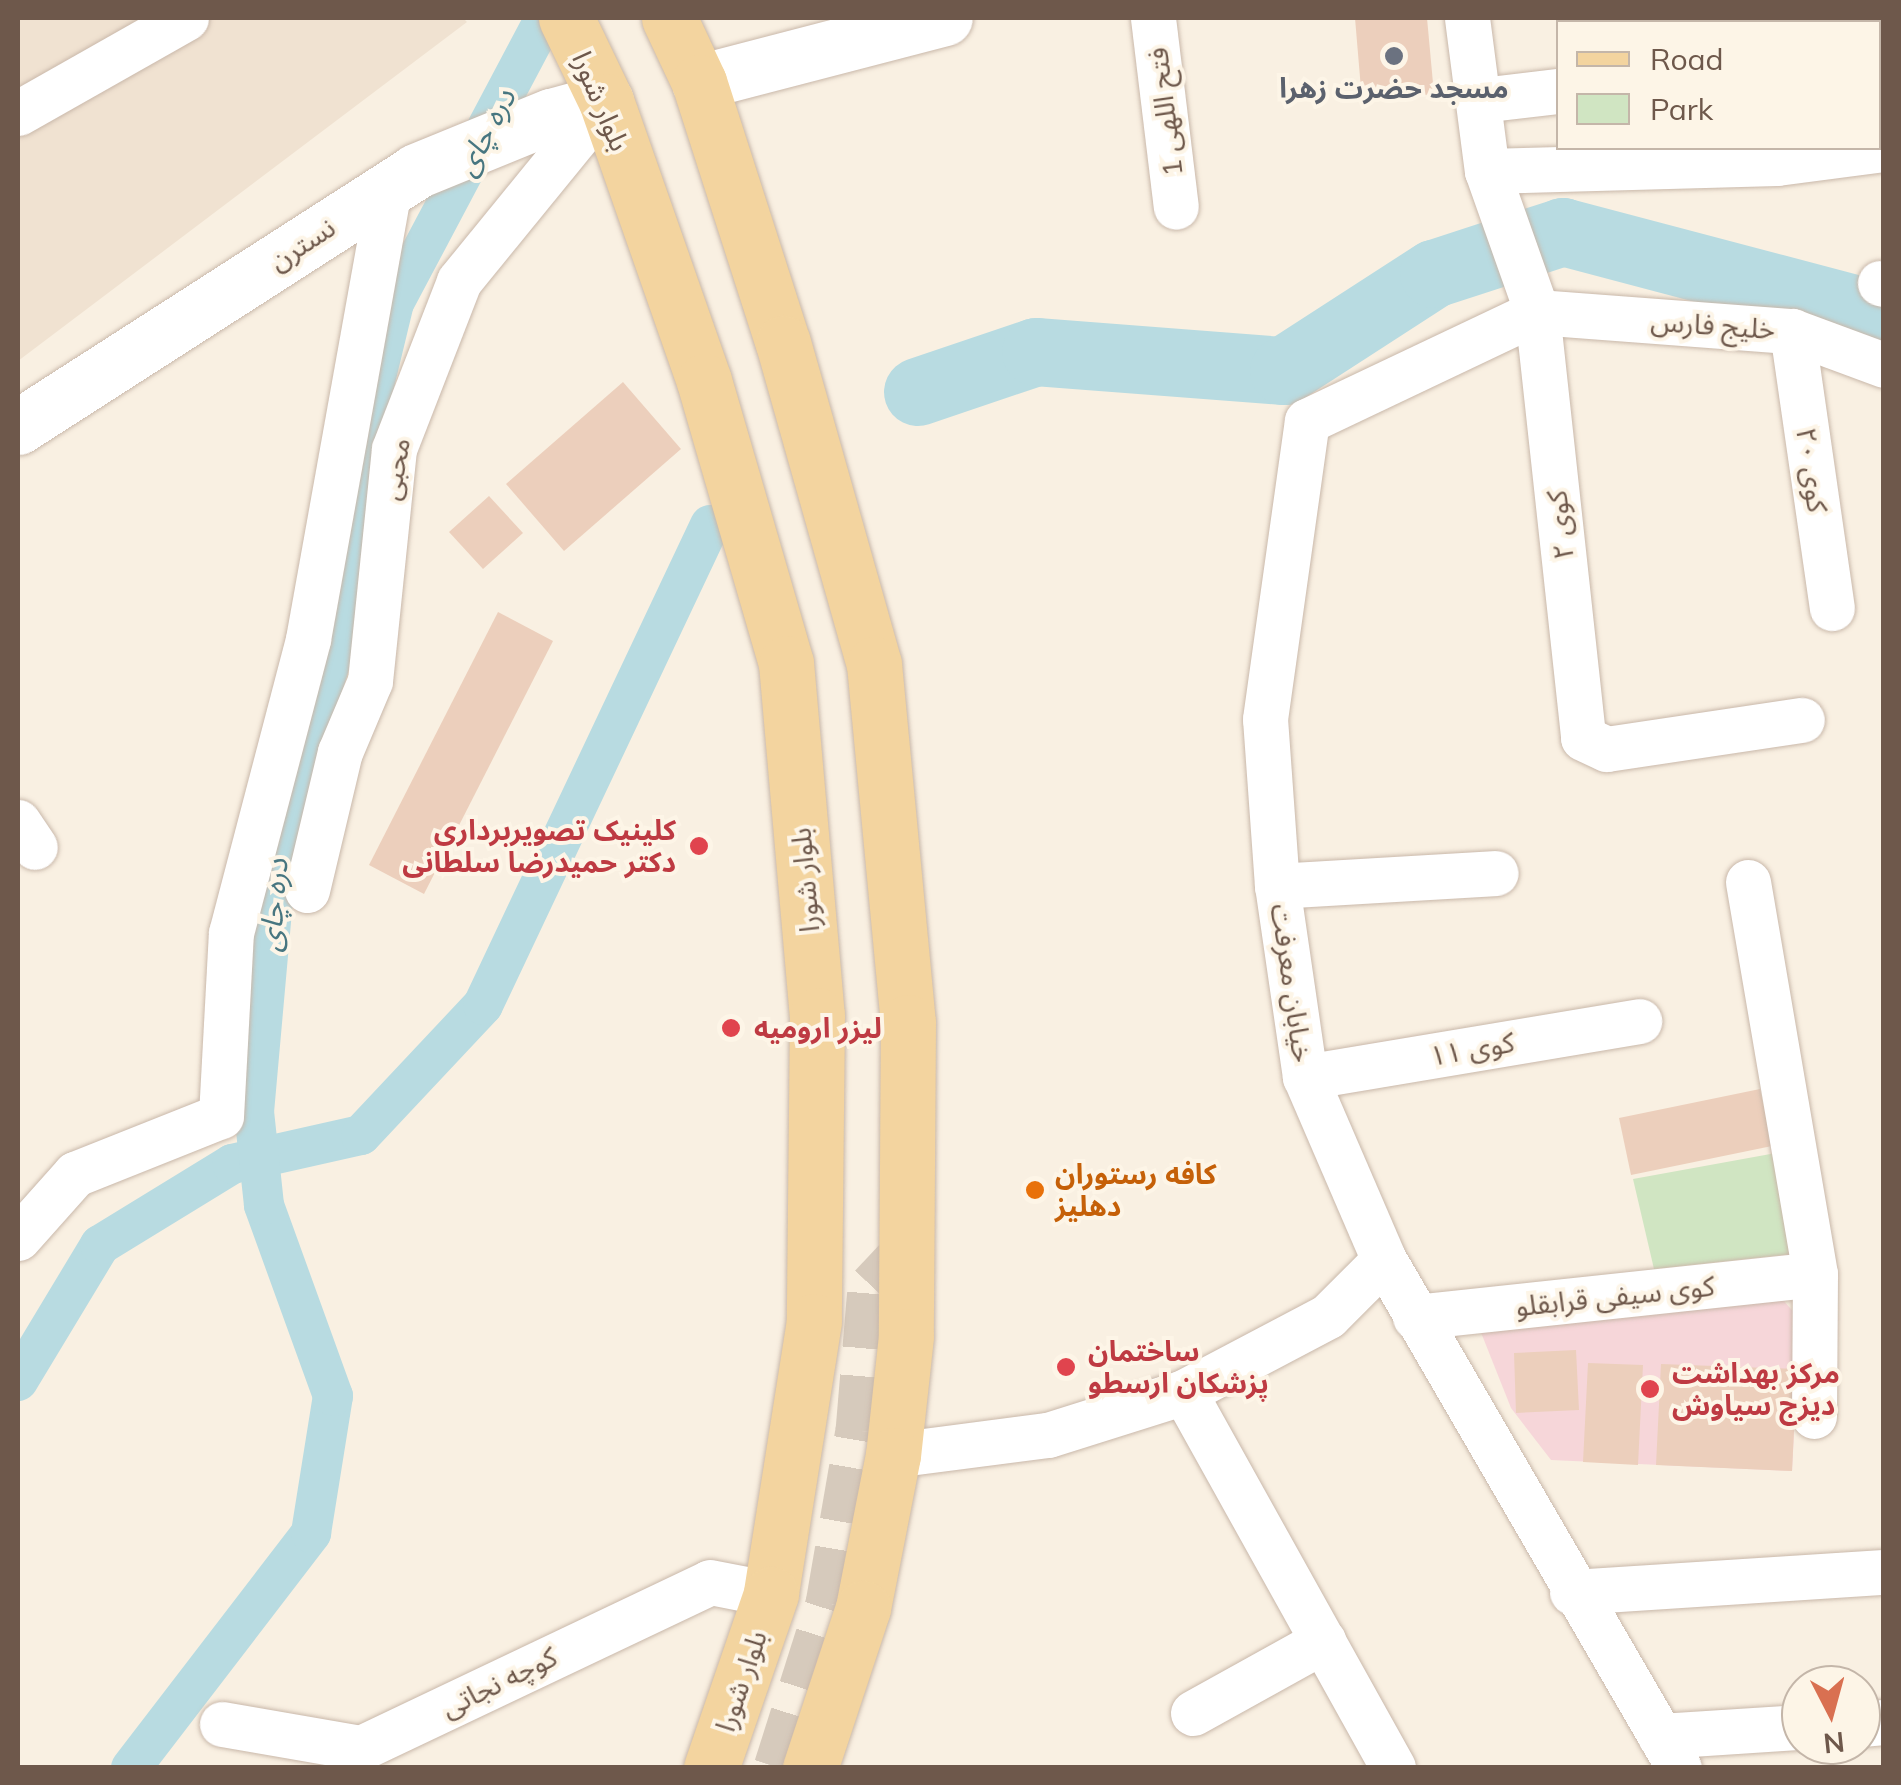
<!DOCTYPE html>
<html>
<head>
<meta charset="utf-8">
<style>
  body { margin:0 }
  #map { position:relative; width:1901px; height:1785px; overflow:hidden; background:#f9f0e2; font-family:Mulish,"Noto Sans Arabic",sans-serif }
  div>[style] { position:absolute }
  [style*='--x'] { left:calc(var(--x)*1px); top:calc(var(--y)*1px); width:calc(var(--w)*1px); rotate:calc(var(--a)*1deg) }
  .residential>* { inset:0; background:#f0e2d1 }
  .medical>* { inset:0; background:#f6d6d9 }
  .green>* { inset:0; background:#d0e5c2 }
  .canal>* { height:40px; margin:-20px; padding:0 20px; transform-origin:20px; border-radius:20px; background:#b8dbe1 }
  .river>* { height:68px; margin:-34px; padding:0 34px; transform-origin:34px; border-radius:34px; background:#b8dbe1 }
  .building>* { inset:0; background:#eccfbc }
  .primary-tunnel>* { height:55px; margin-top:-27.5px; transform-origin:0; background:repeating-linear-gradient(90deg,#d6cabc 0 55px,transparent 0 83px) }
  .roads { filter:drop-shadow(0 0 2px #c9b8aa) drop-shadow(0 0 2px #c9b8aa) }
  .street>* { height:45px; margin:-22.5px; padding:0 22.5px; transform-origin:22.5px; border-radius:22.5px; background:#fff }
  .secondary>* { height:55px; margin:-27.5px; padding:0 27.5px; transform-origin:27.5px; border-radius:27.5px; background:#fff }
  .primary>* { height:55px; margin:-27.5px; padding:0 27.5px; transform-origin:27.5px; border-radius:27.5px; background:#f3d49f }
  .dots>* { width:28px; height:28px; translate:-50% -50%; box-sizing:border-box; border:5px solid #fdf5e7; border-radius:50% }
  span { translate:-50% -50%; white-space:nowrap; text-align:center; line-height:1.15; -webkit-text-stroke:8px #fdf5e7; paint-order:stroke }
  .worship-label { font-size:28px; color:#5b616d; font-weight:700 }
  .street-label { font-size:28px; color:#6e584b }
  .health-label { font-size:28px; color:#be3a42; font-weight:700 }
  .right { translate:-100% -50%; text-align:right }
  .left { translate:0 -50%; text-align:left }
  .food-label { font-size:28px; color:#c56008; font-weight:700 }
  .water-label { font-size:30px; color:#477680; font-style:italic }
  .frame { position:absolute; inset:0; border:20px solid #6e584b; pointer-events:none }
  .legend { position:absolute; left:1556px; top:20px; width:325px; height:130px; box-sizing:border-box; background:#fdf5e7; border:2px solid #c4b6a9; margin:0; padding:12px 18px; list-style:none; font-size:30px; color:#6e584b }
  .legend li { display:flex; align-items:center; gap:20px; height:50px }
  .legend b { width:50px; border:2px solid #c4b6a9 }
  .north { position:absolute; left:1781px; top:1665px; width:100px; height:100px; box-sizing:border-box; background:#fdf5e7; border:2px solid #c4b6a9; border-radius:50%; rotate:174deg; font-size:28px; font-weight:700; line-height:40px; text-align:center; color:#6e584b }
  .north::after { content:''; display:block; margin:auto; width:35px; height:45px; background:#d97051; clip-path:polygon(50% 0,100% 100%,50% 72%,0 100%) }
</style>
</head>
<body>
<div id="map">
  <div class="residential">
    <div style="clip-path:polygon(18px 18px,463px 18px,467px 22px,18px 361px)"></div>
  </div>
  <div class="medical">
    <div style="clip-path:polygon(1782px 1299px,1800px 1319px,1792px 1471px,1551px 1460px,1511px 1408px,1476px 1320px)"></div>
  </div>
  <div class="green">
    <div style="clip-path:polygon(1776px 1153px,1792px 1254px,1654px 1269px,1633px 1179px)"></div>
  </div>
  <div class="canal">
    <div style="--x:18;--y:1381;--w:159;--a:-58.9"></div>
    <div style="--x:100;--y:1245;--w:155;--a:-31.5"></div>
    <div style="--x:232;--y:1164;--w:132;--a:-12.7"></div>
    <div style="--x:361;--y:1135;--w:178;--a:-46.8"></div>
    <div style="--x:483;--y:1005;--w:531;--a:-64.69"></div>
    <div style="--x:131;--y:1768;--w:296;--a:-52.5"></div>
    <div style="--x:311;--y:1533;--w:139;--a:-80.9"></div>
    <div style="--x:333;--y:1396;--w:203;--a:-109.9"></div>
    <div style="--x:264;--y:1205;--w:94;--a:-96.1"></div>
    <div style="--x:254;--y:1112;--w:282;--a:-84.9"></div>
    <div style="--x:279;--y:831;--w:220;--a:-73.1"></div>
    <div style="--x:343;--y:620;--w:216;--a:-83.1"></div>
    <div style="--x:369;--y:406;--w:106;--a:-76.4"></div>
    <div style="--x:394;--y:303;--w:323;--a:-62.1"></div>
  </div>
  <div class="river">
    <div style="--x:918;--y:392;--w:125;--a:-18.7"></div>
    <div style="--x:1036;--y:352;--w:249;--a:4.4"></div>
    <div style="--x:1284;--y:371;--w:179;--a:-32.9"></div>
    <div style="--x:1434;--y:274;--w:136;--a:-18"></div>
    <div style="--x:1563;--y:232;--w:332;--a:14.8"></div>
  </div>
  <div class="building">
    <div style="clip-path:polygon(1355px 18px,1427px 18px,1434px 94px,1362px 101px)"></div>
    <div style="clip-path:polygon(623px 382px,681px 449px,564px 551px,506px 484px)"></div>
    <div style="clip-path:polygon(489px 496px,523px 533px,483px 569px,449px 532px)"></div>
    <div style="clip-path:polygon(498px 612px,553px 641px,424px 894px,369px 865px)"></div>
    <div style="clip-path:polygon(1760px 1089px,1772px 1146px,1631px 1175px,1619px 1118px)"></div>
    <div style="clip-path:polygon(1576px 1350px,1579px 1410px,1516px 1413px,1514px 1353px)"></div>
    <div style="clip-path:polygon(1588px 1363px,1643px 1365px,1638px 1465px,1583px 1462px)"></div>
    <div style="clip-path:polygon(1661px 1364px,1797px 1369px,1792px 1471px,1656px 1465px)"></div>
  </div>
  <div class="primary-tunnel">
    <div style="--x:781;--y:1768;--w:172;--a:-72.4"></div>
    <div style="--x:833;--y:1604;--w:176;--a:-80.2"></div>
    <div style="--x:863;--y:1431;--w:143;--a:-85.2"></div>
    <div style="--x:875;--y:1289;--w:47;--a:-46.7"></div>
  </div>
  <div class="roads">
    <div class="street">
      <div style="--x:1153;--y:18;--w:190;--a:83.1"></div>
      <div style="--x:1467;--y:18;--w:154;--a:82.6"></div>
      <div style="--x:1487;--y:171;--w:150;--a:70.5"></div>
      <div style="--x:1537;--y:312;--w:428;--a:83.8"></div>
      <div style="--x:1583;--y:738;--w:26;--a:25"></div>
      <div style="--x:1607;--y:749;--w:197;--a:-8.5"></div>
      <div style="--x:1878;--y:53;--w:6;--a:-9"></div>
      <div style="--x:1481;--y:100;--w:78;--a:-6.7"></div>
      <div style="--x:18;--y:113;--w:193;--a:-29.5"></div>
      <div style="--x:1487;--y:171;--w:290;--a:-1.6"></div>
      <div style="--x:1777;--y:163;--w:108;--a:-7.5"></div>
      <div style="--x:1880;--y:283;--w:4;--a:14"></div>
      <div style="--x:1792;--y:331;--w:280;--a:81.8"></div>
      <div style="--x:18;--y:822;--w:30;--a:56"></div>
      <div style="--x:1748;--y:882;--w:398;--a:80.3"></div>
      <div style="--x:1815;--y:1274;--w:142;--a:90.4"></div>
      <div style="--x:1277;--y:886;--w:219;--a:-3.4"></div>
      <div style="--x:307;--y:890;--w:142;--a:-76.6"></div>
      <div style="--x:340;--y:752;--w:77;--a:-67.1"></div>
      <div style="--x:370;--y:681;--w:233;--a:-84.1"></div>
      <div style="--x:394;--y:449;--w:180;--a:-68.8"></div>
      <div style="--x:459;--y:281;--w:232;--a:-50.8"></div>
      <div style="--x:1305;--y:1077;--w:339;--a:-9.5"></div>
      <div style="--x:18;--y:1238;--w:86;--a:-48.3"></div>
      <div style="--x:75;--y:1174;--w:157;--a:-21.7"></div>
      <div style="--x:221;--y:1116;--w:183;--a:-86.9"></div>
      <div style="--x:231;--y:933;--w:304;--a:-75.3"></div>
      <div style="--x:308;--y:639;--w:457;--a:-79.8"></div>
      <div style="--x:1415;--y:1317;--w:402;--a:-6.1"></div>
      <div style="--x:1184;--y:1392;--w:430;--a:60.9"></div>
      <div style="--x:893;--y:1455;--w:156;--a:-7.4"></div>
      <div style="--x:1048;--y:1435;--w:143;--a:-17.5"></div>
      <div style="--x:1184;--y:1392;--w:163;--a:-27.8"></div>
      <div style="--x:1328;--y:1316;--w:79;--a:-45"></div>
      <div style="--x:1572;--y:1592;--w:313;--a:-3.7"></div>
      <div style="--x:1193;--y:1713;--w:149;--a:-29"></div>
      <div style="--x:222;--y:1724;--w:141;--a:9.8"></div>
      <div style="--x:361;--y:1748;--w:386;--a:-25.4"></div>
      <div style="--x:710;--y:1582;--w:62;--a:11.1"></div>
      <div style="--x:1861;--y:1724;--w:23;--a:-5"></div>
      <div style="--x:1660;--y:1736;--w:141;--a:-3.7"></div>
      <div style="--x:1679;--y:1768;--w:587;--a:-120.14"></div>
      <div style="--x:1384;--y:1260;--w:199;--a:-113.3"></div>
      <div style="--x:1305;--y:1077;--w:193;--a:-98.3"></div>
      <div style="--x:1277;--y:886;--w:167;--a:-94.1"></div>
      <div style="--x:1265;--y:719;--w:301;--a:-82"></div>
      <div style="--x:1307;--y:421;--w:255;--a:-25.4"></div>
      <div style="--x:1537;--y:312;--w:256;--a:4.3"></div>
      <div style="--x:1792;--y:331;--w:98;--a:20.3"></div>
    </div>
    <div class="secondary">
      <div style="--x:699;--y:82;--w:254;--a:-14.6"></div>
      <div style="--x:18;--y:427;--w:473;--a:-32.7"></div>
      <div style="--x:416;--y:171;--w:146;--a:-22.2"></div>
      <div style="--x:551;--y:116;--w:57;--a:-15.3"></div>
    </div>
    <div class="primary">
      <div style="--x:566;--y:18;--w:92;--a:64.3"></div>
      <div style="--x:606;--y:101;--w:297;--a:70.7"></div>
      <div style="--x:704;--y:381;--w:294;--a:73.8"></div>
      <div style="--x:786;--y:663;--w:353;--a:85"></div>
      <div style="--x:817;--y:1015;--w:306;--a:90.6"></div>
      <div style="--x:814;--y:1321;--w:276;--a:99"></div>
      <div style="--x:771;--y:1594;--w:184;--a:109"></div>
      <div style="--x:669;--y:18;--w:71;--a:64.9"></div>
      <div style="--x:699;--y:82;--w:274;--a:72.2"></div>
      <div style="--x:783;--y:343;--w:334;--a:74.2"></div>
      <div style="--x:874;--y:664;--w:360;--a:84.6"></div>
      <div style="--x:908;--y:1022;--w:314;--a:90.4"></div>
      <div style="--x:906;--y:1336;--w:120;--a:96.2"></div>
      <div style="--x:893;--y:1455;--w:156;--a:101.1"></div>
      <div style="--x:863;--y:1608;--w:169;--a:108.3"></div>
    </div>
  </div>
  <div class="dots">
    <div style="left:1394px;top:56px;background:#6b7280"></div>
    <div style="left:699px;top:846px;background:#e0444e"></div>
    <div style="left:731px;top:1028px;background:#e0444e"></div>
    <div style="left:1035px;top:1190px;background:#e8710a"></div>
    <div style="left:1066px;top:1367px;background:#e0444e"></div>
    <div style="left:1650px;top:1389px;background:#e0444e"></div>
  </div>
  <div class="worship-label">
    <span style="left:1394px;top:88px">مسجد حضرت زهرا</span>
  </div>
  <div class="street-label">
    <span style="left:601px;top:101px;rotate:67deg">بلوار شورا</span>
    <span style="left:1165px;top:112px;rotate:-97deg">فتح اللهی 1</span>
    <span style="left:302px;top:244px;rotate:-33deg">نسترن</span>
    <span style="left:1713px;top:325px;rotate:4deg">خلیج فارس</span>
    <span style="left:395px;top:469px;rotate:-80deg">محبی</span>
    <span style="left:1812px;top:470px;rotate:82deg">کوی ۲۰</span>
    <span style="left:1560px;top:525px;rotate:-96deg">کوی ۲</span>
    <span style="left:805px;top:880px;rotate:-95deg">بلوار شورا</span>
    <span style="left:1292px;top:983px;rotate:82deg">خیابان معرفت</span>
    <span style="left:1472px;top:1049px;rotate:-10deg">کوی ۱۱</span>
    <span style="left:1615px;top:1296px;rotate:-6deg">کوی سیفی قرابقلو</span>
    <span style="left:741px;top:1681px;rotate:-71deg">بلوار شورا</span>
    <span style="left:499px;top:1682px;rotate:-26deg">کوچه نجاتی</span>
  </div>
  <div class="health-label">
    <span class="right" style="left:676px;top:846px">کلینیک تصويربرداري<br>دکتر حمیدرضا سلطانی</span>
    <span class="left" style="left:754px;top:1028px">لیزر ارومیه</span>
    <span class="left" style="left:1088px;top:1367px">ساختمان<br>پزشکان ارسطو</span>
    <span class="left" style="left:1672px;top:1389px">مرکز بهداشت<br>دیزج سیاوش</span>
  </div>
  <div class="food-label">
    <span class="left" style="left:1055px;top:1190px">کافه رستوران<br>دهلیز</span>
  </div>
  <div class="water-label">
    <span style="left:485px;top:132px;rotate:-62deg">دره چای</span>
    <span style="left:273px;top:905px;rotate:-85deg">دره چای</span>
  </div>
  <div class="frame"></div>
  <ul class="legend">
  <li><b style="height:12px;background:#f3d49f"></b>Road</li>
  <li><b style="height:28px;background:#d0e5c2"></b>Park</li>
  </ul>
  <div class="north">N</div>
</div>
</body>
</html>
